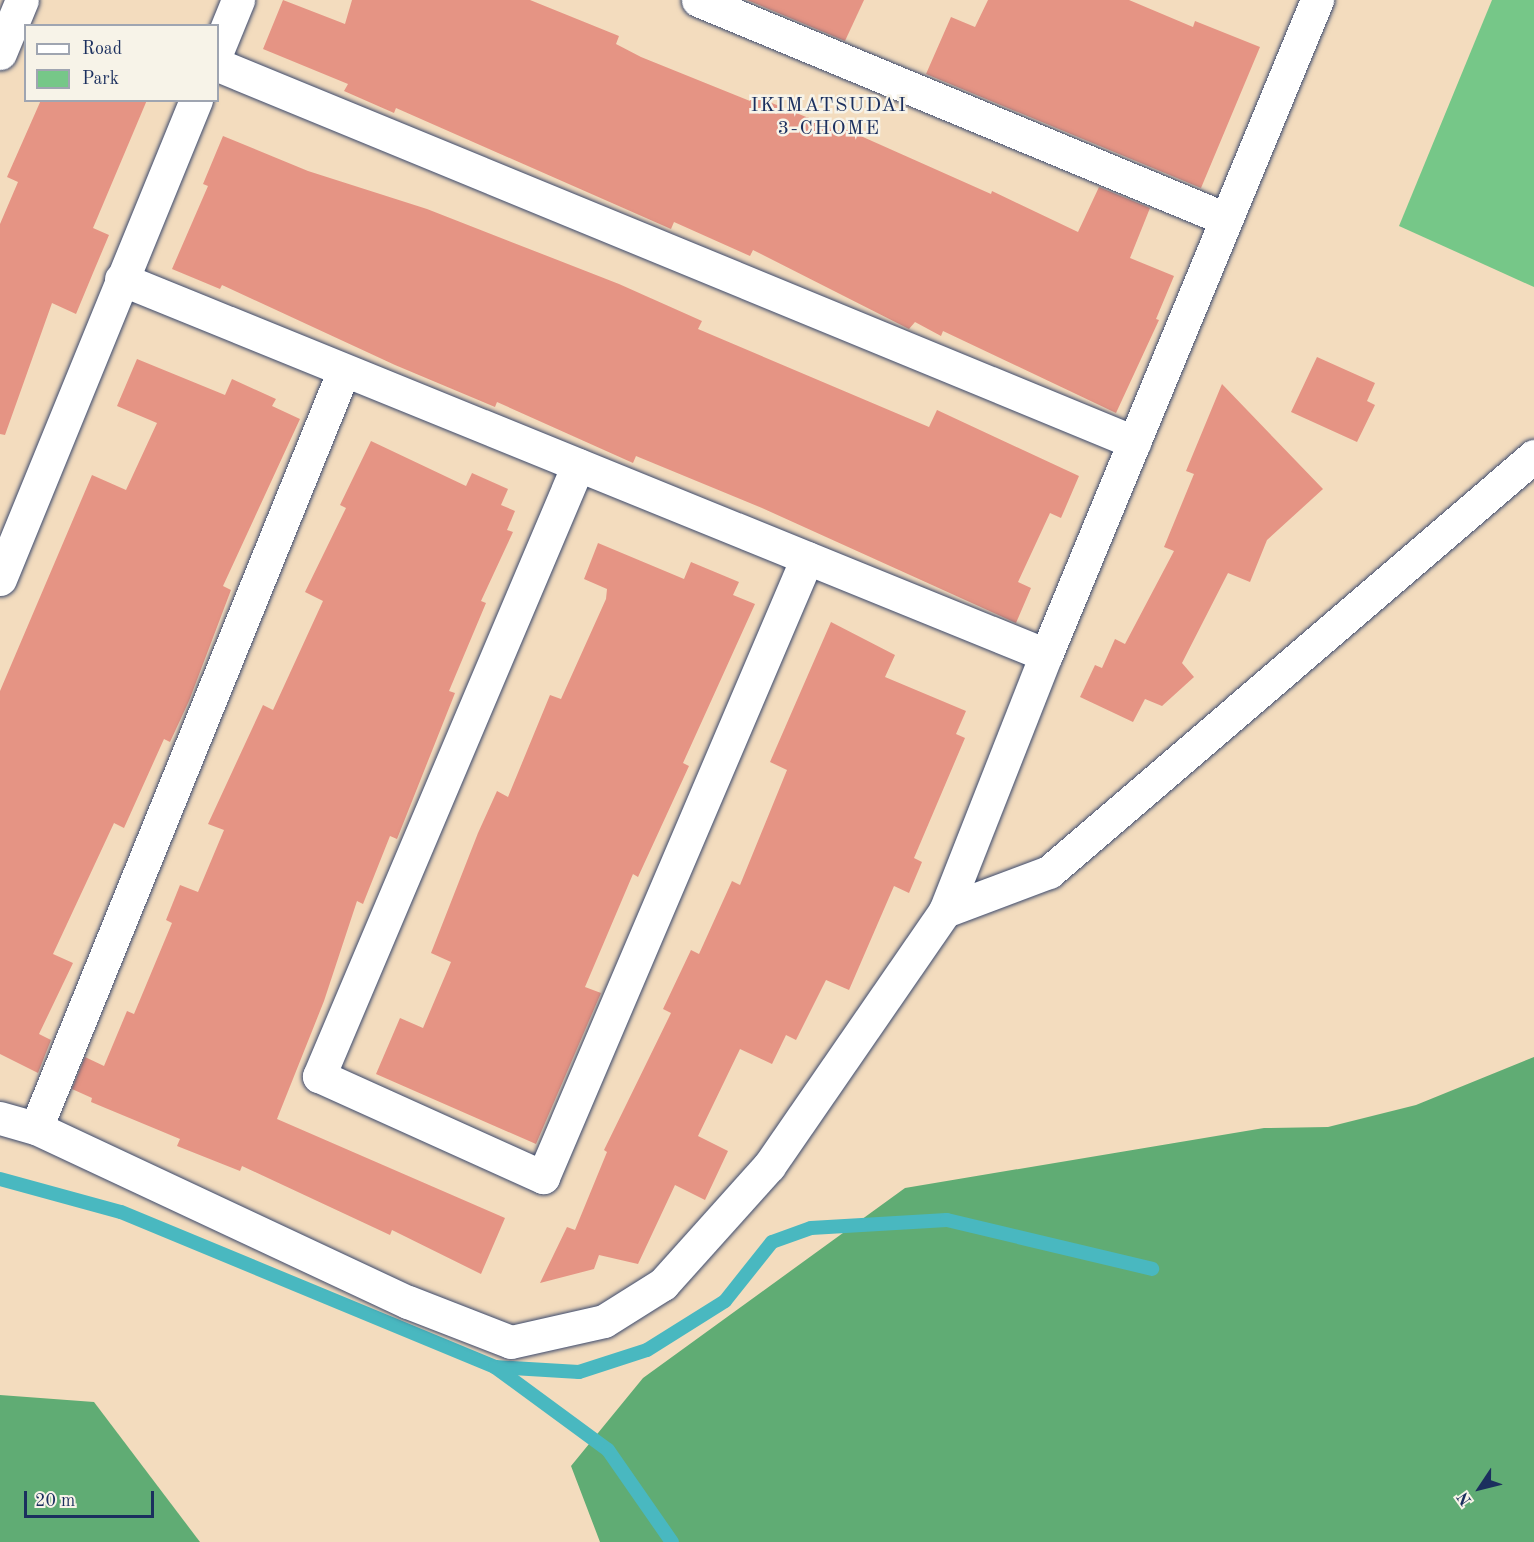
<!DOCTYPE html>
<html>
<head>
<meta charset="utf-8">
<style>
  body { margin:0 }
  #map { position:relative; width:1534px; height:1542px; overflow:hidden; background:#f3dcbe; font-family:"Old Standard TT",serif }
  div>[style] { position:absolute }
  [style*='--x'] { left:calc(var(--x)*1px); top:calc(var(--y)*1px); width:calc(var(--w)*1px); rotate:calc(var(--a)*1deg) }
  .green>* { inset:0; background:#76c788 }
  .forest>* { inset:0; background:#60ac74 }
  .stream>* { height:14px; margin:-7px; padding:0 7px; transform-origin:7px; border-radius:7px; background:#49b8c0 }
  .building>* { inset:0; background:#e59484 }
  .roads { filter:drop-shadow(0 0 2px #3b496c) drop-shadow(0 0 2px #3b496c) }
  .minor>* { height:33px; margin:-16.5px; padding:0 16.5px; transform-origin:16.5px; border-radius:16.5px; background:#fff }
  span { translate:-50% -50%; white-space:nowrap; text-align:center; line-height:1.15; -webkit-text-stroke:5px #f7f3e8; paint-order:stroke }
  .neighbourhood-label { font-size:20px; color:#1b2f5e; letter-spacing:1.5px }
  .legend { position:absolute; left:24px; top:24px; width:195px; height:78px; box-sizing:border-box; background:#f7f3e8; border:2px solid #9fa5b1; margin:0; padding:8px 10px; list-style:none; font-size:18px; color:#1b2f5e }
  .legend li { display:flex; align-items:center; gap:12px; height:30px }
  .legend b { width:30px; border:2px solid #9fa5b1 }
  .north { position:absolute; left:1450px; top:1458px; width:60px; height:60px; -webkit-text-stroke:4px #f7f3e8; paint-order:stroke; rotate:235deg; font-size:16px; font-weight:700; line-height:24px; text-align:center; color:#1b2f5e }
  .north::after { content:''; display:block; margin:auto; width:21px; height:27px; background:#1b2f5e; clip-path:polygon(50% 0,100% 100%,50% 72%,0 100%) }
  .scale { position:absolute; left:24px; top:1491px; width:130px; height:27px; box-sizing:border-box; border:3px solid #1b2f5e; border-top:0; padding-left:8px; font-size:18px; line-height:21px; white-space:nowrap; color:#1b2f5e; -webkit-text-stroke:4px #f7f3e8; paint-order:stroke }
</style>
</head>
<body>
<div id="map">
  <div class="green">
    <div style="clip-path:polygon(1492px 0,1534px 0,1534px 287px,1399px 226px)"></div>
  </div>
  <div class="forest">
    <div style="clip-path:polygon(1534px 1057px,1534px 1542px,600px 1542px,571px 1466px,643px 1378px,905px 1188px,1264px 1128px,1328px 1127px,1416px 1105px)"></div>
    <div style="clip-path:polygon(0 1395px,94px 1402px,200px 1542px,0 1542px)"></div>
  </div>
  <div class="stream">
    <div style="--x:0;--y:1179;--w:125;--a:15.3"></div>
    <div style="--x:121;--y:1212;--w:405;--a:22.5"></div>
    <div style="--x:495;--y:1367;--w:84;--a:3.4"></div>
    <div style="--x:579;--y:1372;--w:71;--a:-17.9"></div>
    <div style="--x:647;--y:1350;--w:92;--a:-32.1"></div>
    <div style="--x:725;--y:1301;--w:75;--a:-51.5"></div>
    <div style="--x:772;--y:1242;--w:41;--a:-19.7"></div>
    <div style="--x:811;--y:1228;--w:136;--a:-3.4"></div>
    <div style="--x:947;--y:1220;--w:211;--a:13.4"></div>
    <div style="--x:495;--y:1367;--w:140;--a:36.3"></div>
    <div style="--x:608;--y:1450;--w:112;--a:55.2"></div>
  </div>
  <div class="building">
    <div style="clip-path:polygon(283px 0,345px 24px,352px 0,530px 0,619px 36px,616px 44px,641px 57px,750px 101px,752px 95px,843px 132px,845px 129px,991px 194px,992px 191px,1078px 232px,1099px 187px,1150px 208px,1130px 258px,1174px 276px,1156px 319px,1159px 320px,1116px 413px,943px 331px,941px 336px,915px 322px,909px 329px,753px 250px,750px 256px,674px 222px,671px 229px,396px 108px,394px 113px,344px 91px,348px 84px,263px 49px)"></div>
    <div style="clip-path:polygon(747px 0,864px 0,845px 41px)"></div>
    <div style="clip-path:polygon(988px 0,1129px 0,1193px 27px,1195px 21px,1260px 47px,1201px 188px,926px 74px,951px 17px,975px 27px)"></div>
    <div style="clip-path:polygon(41px 100px,147px 100px,93px 228px,109px 235px,93px 273px,76px 314px,52px 303px,5px 435px,0 434px,0 224px,18px 182px,7px 177px)"></div>
    <div style="clip-path:polygon(223px 136px,308px 171px,427px 209px,619px 284px,702px 321px,698px 329px,929px 427px,937px 410px,1079px 476px,1061px 518px,1050px 513px,1018px 582px,1031px 588px,1016px 623px,762px 508px,636px 456px,633px 463px,497px 402px,495px 407px,395px 365px,222px 285px,220px 289px,172px 269px,208px 186px,203px 184px)"></div>
    <div style="clip-path:polygon(1317px 357px,1375px 383px,1367px 401px,1375px 405px,1357px 442px,1291px 412px)"></div>
    <div style="clip-path:polygon(137px 359px,225px 395px,232px 379px,276px 399px,272px 406px,300px 419px,223px 586px,231px 590px,189px 701px,170px 742px,164px 739px,124px 828px,114px 823px,53px 954px,73px 963px,39px 1034px,51px 1040px,38px 1073px,0 1054px,0 691px,92px 475px,126px 490px,157px 423px,117px 406px)"></div>
    <div style="clip-path:polygon(1222px 384px,1323px 489px,1267px 540px,1250px 582px,1228px 573px,1182px 663px,1194px 677px,1162px 706px,1145px 699px,1133px 722px,1080px 697px,1095px 665px,1102px 668px,1115px 639px,1125px 644px,1174px 551px,1164px 547px,1194px 474px,1186px 471px)"></div>
    <div style="clip-path:polygon(371px 441px,466px 486px,472px 473px,508px 489px,501px 505px,515px 511px,507px 530px,513px 532px,481px 601px,486px 603px,449px 691px,455px 693px,397px 839px,390px 836px,363px 904px,357px 901px,324px 1001px,277px 1119px,505px 1218px,481px 1274px,392px 1230px,390px 1235px,242px 1166px,240px 1171px,177px 1146px,180px 1139px,91px 1102px,92px 1098px,72px 1089px,85px 1057px,104px 1066px,127px 1011px,134px 1014px,172px 923px,166px 920px,180px 885px,198px 892px,224px 830px,208px 824px,263px 705px,273px 710px,323px 601px,305px 592px,346px 508px,340px 505px)"></div>
    <div style="clip-path:polygon(598px 543px,684px 579px,691px 562px,739px 582px,733px 595px,755px 604px,683px 763px,689px 766px,638px 877px,633px 874px,585px 987px,601px 993px,536px 1144px,376px 1074px,400px 1018px,423px 1028px,451px 962px,431px 953px,478px 833px,497px 791px,508px 797px,550px 695px,561px 699px,606px 599px,607px 589px,584px 579px)"></div>
    <div style="clip-path:polygon(831px 622px,895px 655px,885px 677px,966px 711px,956px 734px,965px 738px,914px 858px,922px 862px,909px 893px,894px 886px,849px 990px,826px 980px,796px 1040px,786px 1035px,772px 1064px,740px 1049px,698px 1136px,728px 1151px,705px 1200px,675px 1185px,638px 1264px,599px 1255px,594px 1269px,540px 1283px,567px 1227px,575px 1230px,607px 1152px,604px 1150px,671px 1013px,663px 1009px,691px 950px,699px 954px,732px 881px,740px 885px,787px 770px,770px 762px)"></div>
  </div>
  <div class="roads">
    <div class="minor">
      <div style="--x:698;--y:0;--w:572;--a:22.53"></div>
      <div style="--x:218;--y:49;--w:53;--a:-67.8"></div>
      <div style="--x:0;--y:53;--w:57;--a:-67.5"></div>
      <div style="--x:218;--y:65;--w:991;--a:22.37"></div>
      <div style="--x:121;--y:279;--w:998;--a:22.12"></div>
      <div style="--x:578;--y:465;--w:664;--a:112.97"></div>
      <div style="--x:319;--y:1076;--w:246;--a:24.3"></div>
      <div style="--x:543;--y:1177;--w:673;--a:-66.9"></div>
      <div style="--x:0;--y:579;--w:518;--a:-67.75"></div>
      <div style="--x:945;--y:911;--w:275;--a:-68.5"></div>
      <div style="--x:1046;--y:655;--w:709;--a:-67.52"></div>
      <div style="--x:0;--y:1118;--w:37;--a:16"></div>
      <div style="--x:36;--y:1128;--w:411;--a:25.1"></div>
      <div style="--x:408;--y:1302;--w:110;--a:21.2"></div>
      <div style="--x:511;--y:1342;--w:95;--a:-12.7"></div>
      <div style="--x:604;--y:1321;--w:70;--a:-32.1"></div>
      <div style="--x:663;--y:1284;--w:159;--a:-48.1"></div>
      <div style="--x:769;--y:1166;--w:310;--a:-55.4"></div>
      <div style="--x:945;--y:911;--w:111;--a:-20.6"></div>
      <div style="--x:1049;--y:872;--w:639;--a:-40.62"></div>
      <div style="--x:36;--y:1128;--w:818;--a:-67.89"></div>
    </div>
  </div>
  <div class="neighbourhood-label">
    <span style="left:829px;top:118px">IKIMATSUDAI<br>3-CHOME</span>
  </div>
  <ul class="legend">
  <li><b style="height:8px;background:#fff"></b>Road</li>
  <li><b style="height:16px;background:#76c788"></b>Park</li>
  </ul>
  <div class="north">N</div>
  <div class="scale">20 m</div>
</div>
</body>
</html>
